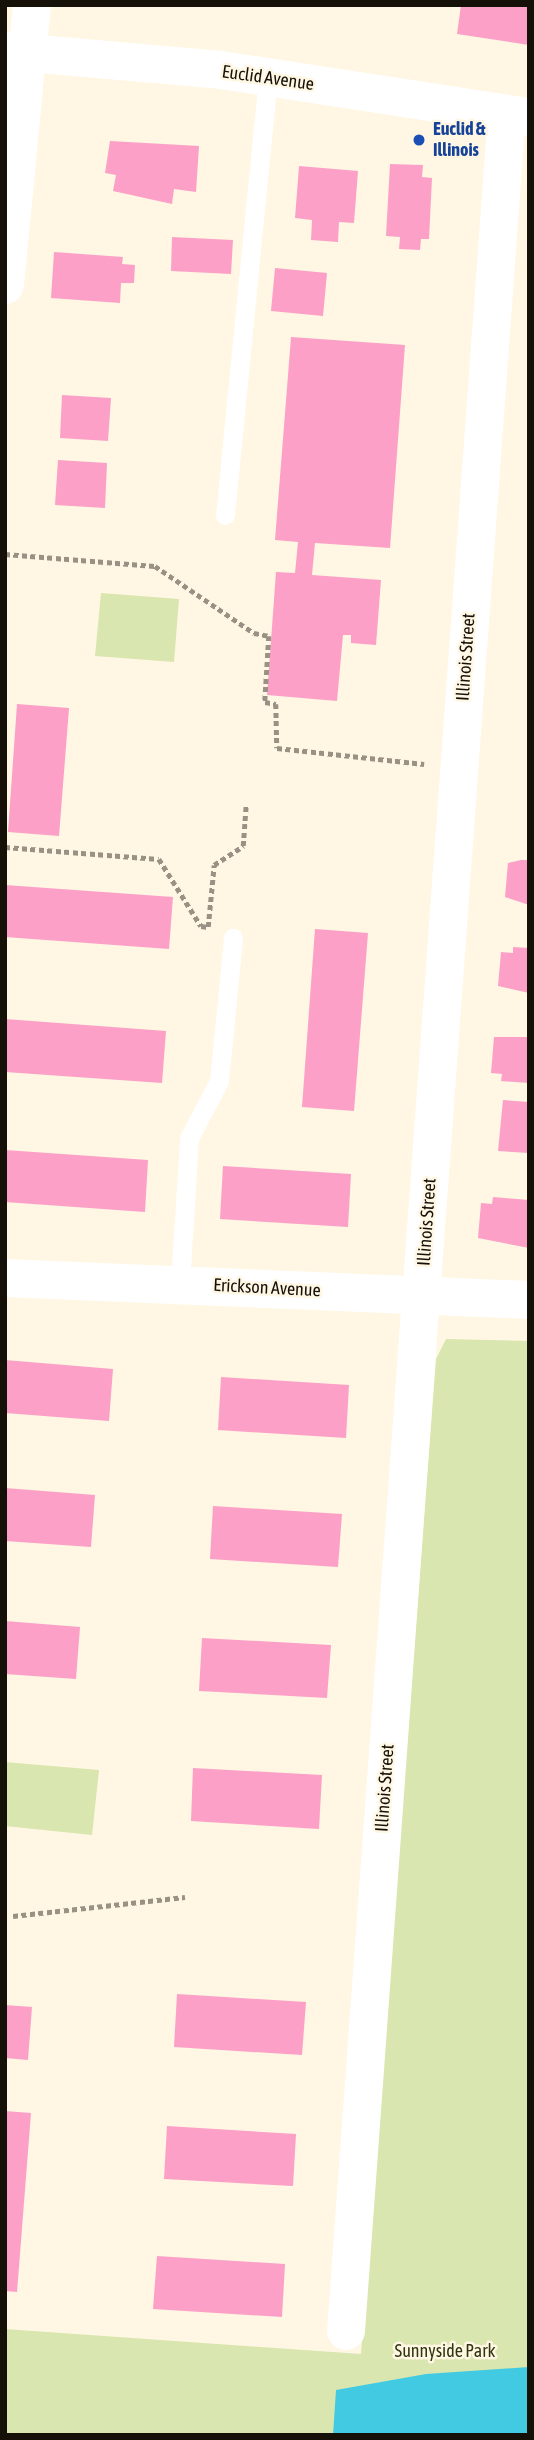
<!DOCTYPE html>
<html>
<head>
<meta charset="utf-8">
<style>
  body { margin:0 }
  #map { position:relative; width:534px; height:2440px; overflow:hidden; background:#fff7e3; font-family:"Asap Condensed",sans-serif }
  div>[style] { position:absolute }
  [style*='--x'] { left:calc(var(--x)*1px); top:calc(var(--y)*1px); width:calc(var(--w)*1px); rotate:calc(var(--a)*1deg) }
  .green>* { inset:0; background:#d9e6af }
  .water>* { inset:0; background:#42cae2 }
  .building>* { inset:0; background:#fca0c7 }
  .path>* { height:4.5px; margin-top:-2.25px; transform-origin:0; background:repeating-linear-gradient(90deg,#999284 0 5px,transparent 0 8.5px) }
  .service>* { height:19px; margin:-9.5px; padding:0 9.5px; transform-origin:9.5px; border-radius:9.5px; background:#fff }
  .minor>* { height:38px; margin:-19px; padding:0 19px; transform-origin:19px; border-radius:19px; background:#fff }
  .tertiary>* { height:38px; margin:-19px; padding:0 19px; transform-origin:19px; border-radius:19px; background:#fff }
  .dots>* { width:19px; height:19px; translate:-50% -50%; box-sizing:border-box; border:4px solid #fff7e3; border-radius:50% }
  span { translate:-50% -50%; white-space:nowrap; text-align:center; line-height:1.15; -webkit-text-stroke:5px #fff7e3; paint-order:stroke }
  .street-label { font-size:18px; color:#151109 }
  .transit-label { font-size:18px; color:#164399; font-weight:700 }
  .left { translate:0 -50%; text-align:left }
  .park-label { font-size:18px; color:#2e350f }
  .frame { position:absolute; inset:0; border:7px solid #151109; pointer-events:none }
</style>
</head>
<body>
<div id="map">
  <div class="green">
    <div style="clip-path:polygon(101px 593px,179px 599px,174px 662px,95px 656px)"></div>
    <div style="clip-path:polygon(446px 1339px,529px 1341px,529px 2435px,5px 2435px,5px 2329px,361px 2354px,436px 1359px)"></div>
    <div style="clip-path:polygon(5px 1762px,99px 1770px,92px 1835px,5px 1826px)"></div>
  </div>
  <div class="water">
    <div style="clip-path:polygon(529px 2367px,529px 2435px,333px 2435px,336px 2390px,426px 2374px)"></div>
  </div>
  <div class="building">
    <div style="clip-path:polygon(461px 5px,529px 5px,529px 45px,457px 34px)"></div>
    <div style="clip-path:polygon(110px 141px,199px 146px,196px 192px,174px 189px,172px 204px,113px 191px,116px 175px,105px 173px)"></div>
    <div style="clip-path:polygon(390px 164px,423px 165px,422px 177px,432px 178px,429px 239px,421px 239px,420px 250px,399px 249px,400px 237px,386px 236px)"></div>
    <div style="clip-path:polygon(299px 166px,358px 171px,354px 223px,339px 222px,338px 242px,311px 240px,312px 220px,295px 218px)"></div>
    <div style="clip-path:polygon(172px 237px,233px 240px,231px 274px,171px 271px)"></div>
    <div style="clip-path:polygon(54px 252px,123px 257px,122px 264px,135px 265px,134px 283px,121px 283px,120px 303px,51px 298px)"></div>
    <div style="clip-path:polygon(275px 268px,327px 273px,323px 316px,271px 311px)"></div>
    <div style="clip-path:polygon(291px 337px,405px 345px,390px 548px,315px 543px,312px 575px,381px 580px,376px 645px,351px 643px,351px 635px,343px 635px,337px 701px,267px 695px,276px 572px,295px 573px,298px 542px,275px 540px)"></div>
    <div style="clip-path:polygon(62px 395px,111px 398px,108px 441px,60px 438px)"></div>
    <div style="clip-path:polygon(58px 460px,107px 463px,105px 508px,55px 505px)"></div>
    <div style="clip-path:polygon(17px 704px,69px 708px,59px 836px,8px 832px)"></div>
    <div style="clip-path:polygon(521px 860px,529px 860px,529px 905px,505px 897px,508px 863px)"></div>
    <div style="clip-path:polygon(5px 885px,173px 897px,169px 949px,5px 937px)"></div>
    <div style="clip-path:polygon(315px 929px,368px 933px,354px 1111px,302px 1107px)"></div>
    <div style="clip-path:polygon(513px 947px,529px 948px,529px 993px,498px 986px,501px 952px,513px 953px)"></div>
    <div style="clip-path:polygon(5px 1019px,166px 1031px,162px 1083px,5px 1072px)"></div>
    <div style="clip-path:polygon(494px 1037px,529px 1037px,529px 1083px,501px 1081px,502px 1074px,491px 1073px)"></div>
    <div style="clip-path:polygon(503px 1100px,529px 1102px,529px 1153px,498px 1151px)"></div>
    <div style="clip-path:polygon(5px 1150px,148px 1160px,145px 1212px,5px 1202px)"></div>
    <div style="clip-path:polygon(223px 1166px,351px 1174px,348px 1227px,220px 1219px)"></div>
    <div style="clip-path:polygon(493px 1197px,529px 1200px,529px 1248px,478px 1238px,481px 1203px,492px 1204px)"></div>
    <div style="clip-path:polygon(5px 1360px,113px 1369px,109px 1421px,5px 1413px)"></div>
    <div style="clip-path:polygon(221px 1377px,349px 1385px,346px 1438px,218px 1430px)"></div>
    <div style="clip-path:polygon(5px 1488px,95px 1495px,91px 1547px,5px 1541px)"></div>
    <div style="clip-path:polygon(213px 1506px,342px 1514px,338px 1567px,210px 1559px)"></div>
    <div style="clip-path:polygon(5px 1621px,80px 1627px,76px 1679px,5px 1674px)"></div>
    <div style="clip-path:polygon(202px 1638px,331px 1645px,327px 1698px,199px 1691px)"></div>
    <div style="clip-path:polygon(193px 1768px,322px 1775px,319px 1829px,191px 1821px)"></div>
    <div style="clip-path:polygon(177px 1994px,306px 2002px,302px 2055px,174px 2047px)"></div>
    <div style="clip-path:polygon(5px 2005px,32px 2007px,28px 2060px,5px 2058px)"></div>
    <div style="clip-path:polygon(5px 2111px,31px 2113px,17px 2292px,5px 2291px)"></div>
    <div style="clip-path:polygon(167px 2126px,296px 2134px,293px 2186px,164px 2179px)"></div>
    <div style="clip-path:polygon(157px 2256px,285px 2264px,282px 2317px,153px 2309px)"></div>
  </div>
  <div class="path">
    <div style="--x:5;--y:554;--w:150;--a:4.6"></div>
    <div style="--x:155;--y:566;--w:120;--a:34.1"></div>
    <div style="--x:254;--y:633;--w:15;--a:11"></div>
    <div style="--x:269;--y:636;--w:66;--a:93.5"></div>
    <div style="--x:265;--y:702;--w:11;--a:10"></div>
    <div style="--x:276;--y:704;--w:44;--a:88.7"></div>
    <div style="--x:277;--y:748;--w:148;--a:6.2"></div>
    <div style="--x:5;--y:847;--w:154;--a:4.5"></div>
    <div style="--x:159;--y:859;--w:79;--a:57.9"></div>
    <div style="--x:201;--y:926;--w:7;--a:8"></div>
    <div style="--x:208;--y:927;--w:62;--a:-84.5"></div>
    <div style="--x:214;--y:865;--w:35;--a:-33"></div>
    <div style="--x:243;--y:846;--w:42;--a:-85.9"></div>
    <div style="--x:13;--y:1916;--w:173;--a:-6.3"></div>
  </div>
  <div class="service">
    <div style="--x:225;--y:515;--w:439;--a:-84.4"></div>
    <div style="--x:180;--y:1283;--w:145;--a:-86.4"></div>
    <div style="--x:189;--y:1138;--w:64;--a:-62.2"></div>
    <div style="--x:219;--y:1081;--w:144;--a:-84.4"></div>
  </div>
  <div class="minor">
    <div style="--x:5;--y:285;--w:281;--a:-84.5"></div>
    <div style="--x:5;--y:1278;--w:524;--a:2.4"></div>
    <div style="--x:346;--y:2331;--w:2223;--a:-85.85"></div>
  </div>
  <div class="tertiary">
    <div style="--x:5;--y:51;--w:217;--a:5"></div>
    <div style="--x:221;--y:70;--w:312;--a:8.7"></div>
  </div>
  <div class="dots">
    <div style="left:419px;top:140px;background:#1a4fb4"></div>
  </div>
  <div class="street-label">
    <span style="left:268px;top:78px;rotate:8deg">Euclid Avenue</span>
    <span style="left:466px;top:657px;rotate:-86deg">Illinois Street</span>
    <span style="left:427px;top:1222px;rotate:-86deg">Illinois Street</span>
    <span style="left:267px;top:1288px;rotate:3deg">Erickson Avenue</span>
    <span style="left:385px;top:1788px;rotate:-86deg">Illinois Street</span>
  </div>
  <div class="transit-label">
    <span class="left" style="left:433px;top:140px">Euclid &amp;<br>Illinois</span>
  </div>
  <div class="park-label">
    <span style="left:445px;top:2351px">Sunnyside Park</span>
  </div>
  <div class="frame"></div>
</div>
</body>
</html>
